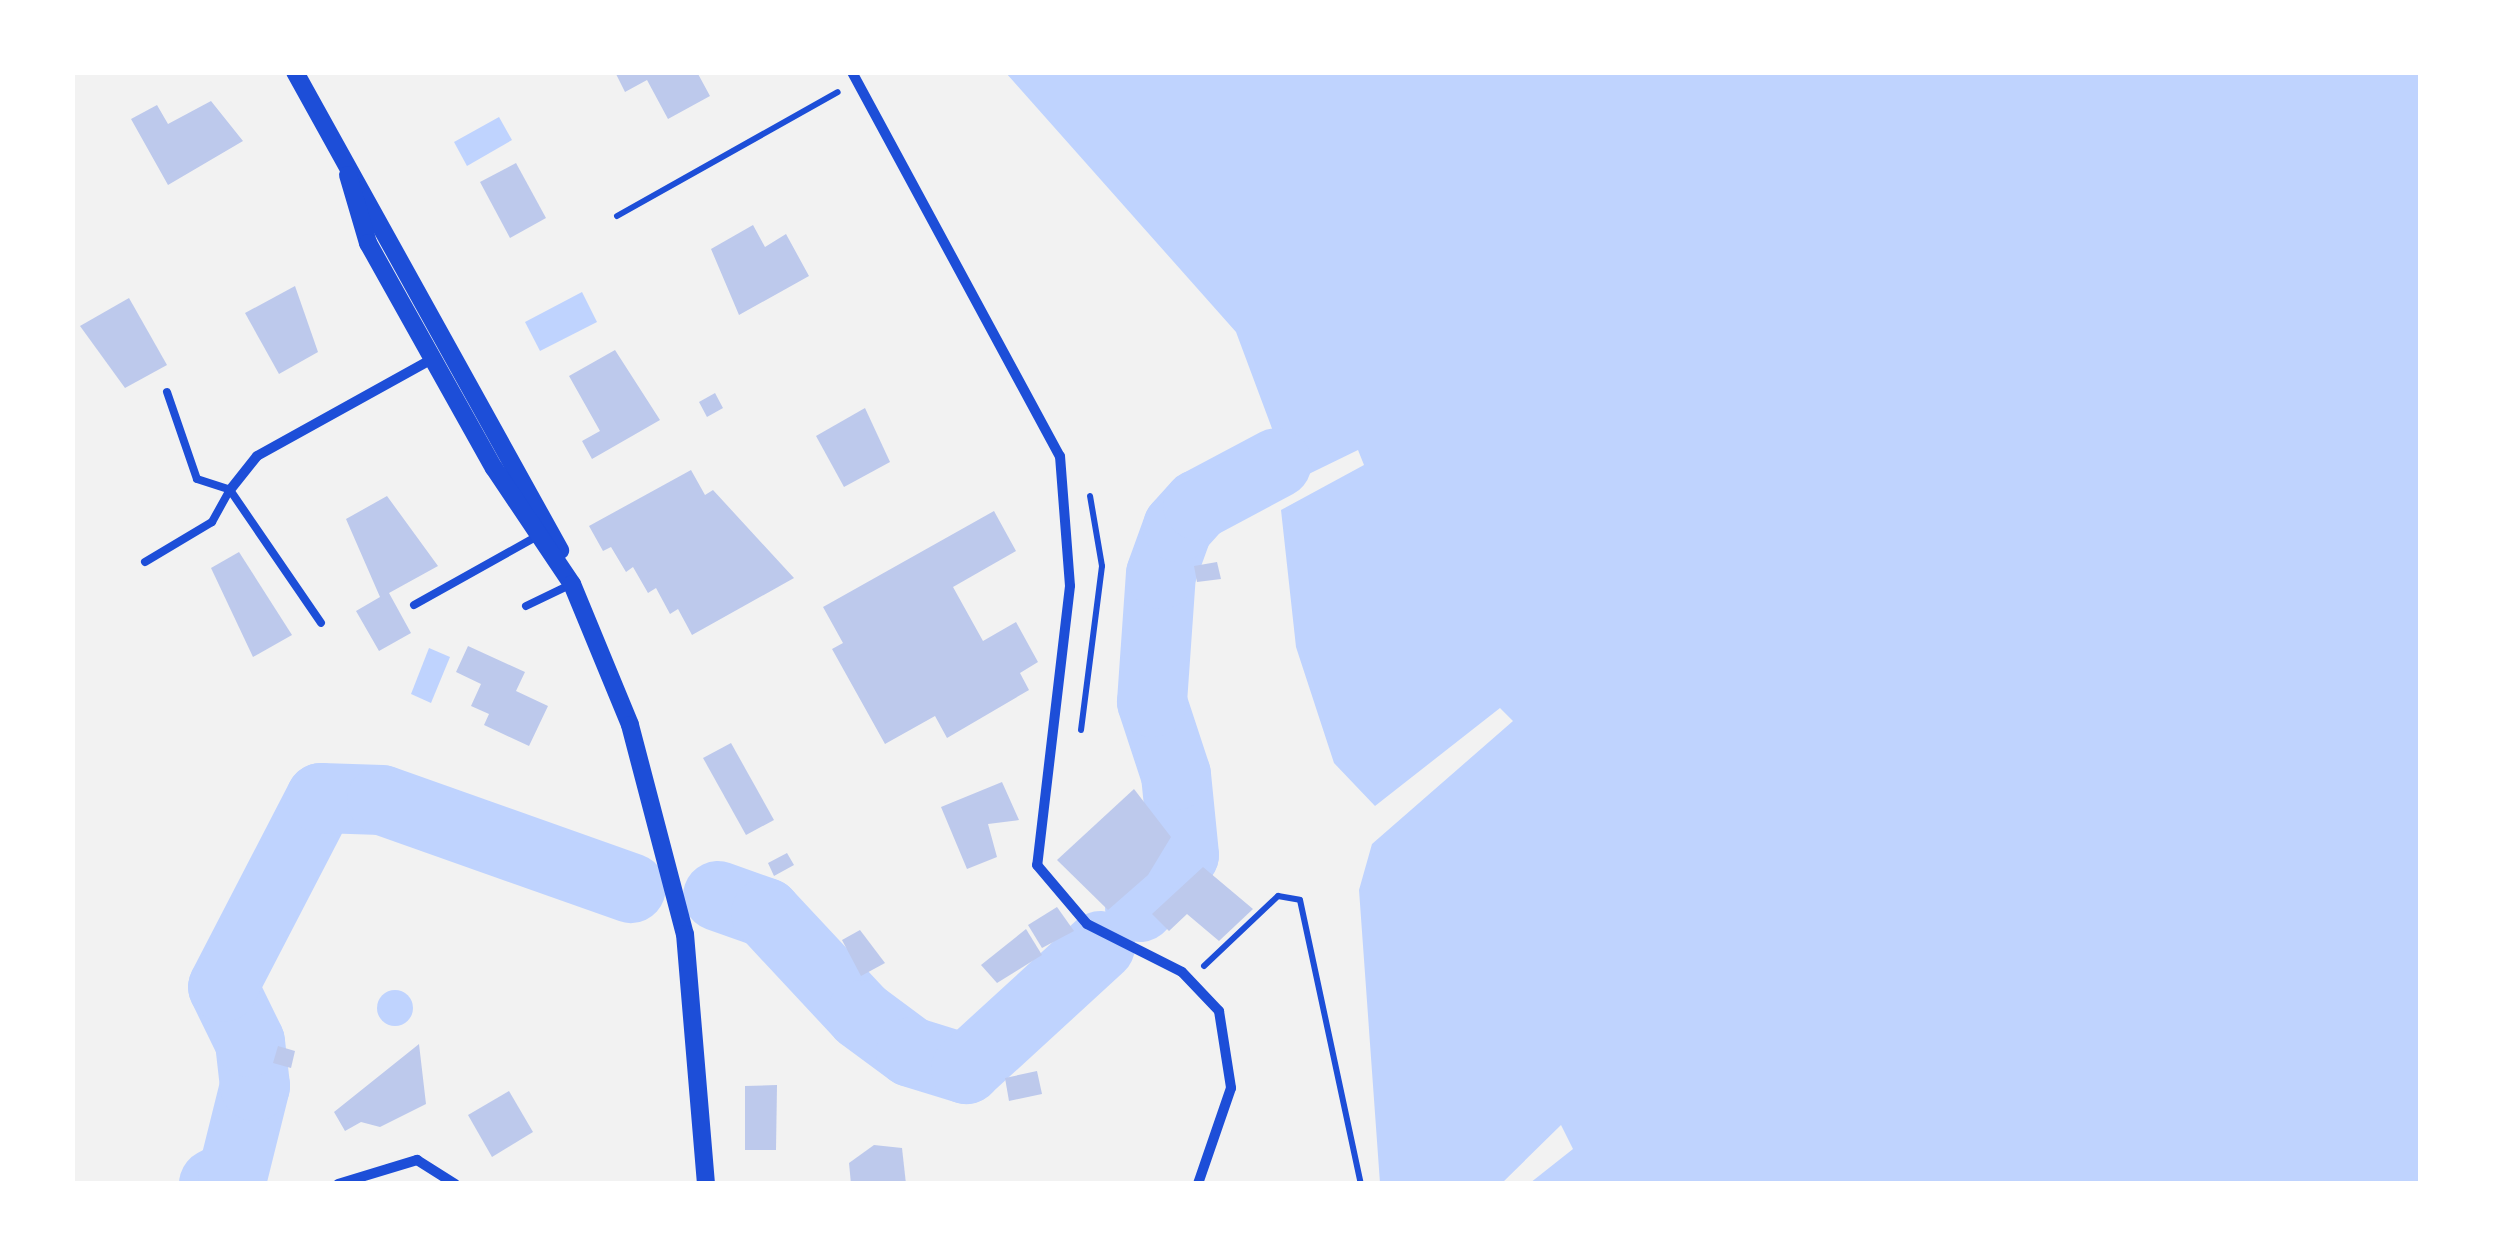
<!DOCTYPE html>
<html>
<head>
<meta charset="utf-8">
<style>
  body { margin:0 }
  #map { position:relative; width:2493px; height:1256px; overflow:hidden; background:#f2f2f2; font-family:"Source Sans 3",sans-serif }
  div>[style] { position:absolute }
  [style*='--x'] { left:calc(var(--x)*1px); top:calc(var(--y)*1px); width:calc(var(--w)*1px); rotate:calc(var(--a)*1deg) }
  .water>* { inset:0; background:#bfd3fe }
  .round { border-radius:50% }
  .river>* { height:70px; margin:-35px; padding:0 35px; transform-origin:35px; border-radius:35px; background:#bfd3fe }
  .building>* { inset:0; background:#bdc9ec }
  .path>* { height:6px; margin:-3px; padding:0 3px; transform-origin:3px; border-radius:3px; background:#1d4ed8 }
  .service>* { height:8px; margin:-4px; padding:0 4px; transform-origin:4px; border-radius:4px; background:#1d4ed8 }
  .minor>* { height:10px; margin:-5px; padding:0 5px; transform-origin:5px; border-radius:5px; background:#1d4ed8 }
  .tertiary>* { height:18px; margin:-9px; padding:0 9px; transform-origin:9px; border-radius:9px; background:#1d4ed8 }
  span { translate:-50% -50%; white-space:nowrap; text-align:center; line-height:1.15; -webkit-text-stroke:8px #fff; paint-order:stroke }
  .frame { position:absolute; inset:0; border:75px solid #fff; pointer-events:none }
</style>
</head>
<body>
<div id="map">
  <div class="water">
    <div style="clip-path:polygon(1006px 73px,2420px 73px,2420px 1183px,1530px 1183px,1573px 1149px,1561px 1125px,1502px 1183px,1380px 1183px,1359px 890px,1372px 844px,1513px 721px,1500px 708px,1375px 806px,1334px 763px,1296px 647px,1281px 510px,1364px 465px,1358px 450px,1278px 489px,1277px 442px,1236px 332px)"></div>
    <div style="clip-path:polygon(499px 117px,512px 140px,467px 166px,454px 142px)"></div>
    <div style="clip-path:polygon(582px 292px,597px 322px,540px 351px,525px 322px)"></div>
    <div style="clip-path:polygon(429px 648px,450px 657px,431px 703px,411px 694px)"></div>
    <div class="round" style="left:377px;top:990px;width:36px;height:36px"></div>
  </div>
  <div class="river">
    <div style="--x:718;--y:896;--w:51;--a:19.5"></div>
    <div style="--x:766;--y:913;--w:139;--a:47"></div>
    <div style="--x:861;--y:1015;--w:62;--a:36.5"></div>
    <div style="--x:911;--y:1052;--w:58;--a:17.2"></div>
    <div style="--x:966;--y:1069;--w:182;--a:-42.5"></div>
    <div style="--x:1140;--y:907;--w:68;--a:-49.8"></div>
    <div style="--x:1184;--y:855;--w:80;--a:-95.7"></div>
    <div style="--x:1176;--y:775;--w:77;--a:-108.2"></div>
    <div style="--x:1152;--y:702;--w:128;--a:-86"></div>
    <div style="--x:1161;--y:574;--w:50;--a:-70.1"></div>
    <div style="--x:1178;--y:527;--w:30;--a:-48"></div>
    <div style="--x:1198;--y:505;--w:89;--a:-28"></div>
    <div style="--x:214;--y:1184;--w:21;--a:-28"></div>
    <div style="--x:233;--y:1174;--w:91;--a:-76"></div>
    <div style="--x:255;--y:1086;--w:44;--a:-96.5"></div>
    <div style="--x:250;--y:1042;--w:61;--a:-116.1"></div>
    <div style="--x:223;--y:987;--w:213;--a:-62.6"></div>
    <div style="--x:321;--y:798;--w:61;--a:1.9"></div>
    <div style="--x:382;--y:800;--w:264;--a:19.5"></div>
  </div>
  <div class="building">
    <div style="clip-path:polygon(615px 72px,697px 72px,710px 96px,668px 119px,647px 80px,625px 92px)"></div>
    <div style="clip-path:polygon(211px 101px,243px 141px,168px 185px,131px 119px,157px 105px,168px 124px)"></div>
    <div style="clip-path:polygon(516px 163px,546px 218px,510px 238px,480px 182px)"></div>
    <div style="clip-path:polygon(753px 225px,765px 247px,786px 234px,809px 276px,739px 315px,711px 249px)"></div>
    <div style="clip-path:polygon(295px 286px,318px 352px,279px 374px,245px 313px)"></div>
    <div style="clip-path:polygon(129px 298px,167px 365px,125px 388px,80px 326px)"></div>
    <div style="clip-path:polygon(615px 350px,660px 420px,592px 459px,582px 441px,600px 431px,569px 376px)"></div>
    <div style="clip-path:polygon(715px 393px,723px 408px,707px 417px,699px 402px)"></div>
    <div style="clip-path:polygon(865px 408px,890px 462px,844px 487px,816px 436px)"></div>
    <div style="clip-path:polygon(691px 470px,705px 495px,713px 490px,794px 578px,692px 635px,678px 609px,670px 614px,656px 588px,648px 593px,633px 567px,626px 572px,611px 547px,603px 551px,589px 526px)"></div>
    <div style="clip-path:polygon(387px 496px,438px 566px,389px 593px,411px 633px,379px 651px,356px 611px,380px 597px,346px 519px)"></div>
    <div style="clip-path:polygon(994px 511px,1016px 551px,953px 587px,983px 641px,1016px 622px,1038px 662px,1020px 673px,1029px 690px,947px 738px,935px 716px,885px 744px,832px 649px,843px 643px,823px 607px)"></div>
    <div style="clip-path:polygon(239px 552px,292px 635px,253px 657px,211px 568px)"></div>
    <div style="clip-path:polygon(1217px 562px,1221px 579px,1197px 582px,1194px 566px)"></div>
    <div style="clip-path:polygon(468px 646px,525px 672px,516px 691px,548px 706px,529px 746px,484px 725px,489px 714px,471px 706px,481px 684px,456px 672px)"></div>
    <div style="clip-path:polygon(731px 743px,774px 820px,746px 835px,703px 758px)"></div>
    <div style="clip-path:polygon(1002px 782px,1019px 820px,988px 824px,997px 857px,967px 869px,941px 807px)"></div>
    <div style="clip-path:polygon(1134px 789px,1171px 837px,1148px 875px,1108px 910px,1057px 860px)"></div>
    <div style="clip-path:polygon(787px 853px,794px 865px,774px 876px,768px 863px)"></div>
    <div style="clip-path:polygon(1203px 867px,1253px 909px,1219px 941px,1187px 914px,1169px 931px,1152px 914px)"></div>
    <div style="clip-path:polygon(1057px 907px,1074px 931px,1042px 948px,1028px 925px)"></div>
    <div style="clip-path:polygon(1026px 929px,1042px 955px,997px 983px,981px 965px)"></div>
    <div style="clip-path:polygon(860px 930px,885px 963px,861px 976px,842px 940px)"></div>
    <div style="clip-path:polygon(419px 1044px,426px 1104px,380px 1127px,361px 1122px,345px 1131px,334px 1112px)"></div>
    <div style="clip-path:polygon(278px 1046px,295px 1051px,291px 1068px,273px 1063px)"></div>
    <div style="clip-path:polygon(1037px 1071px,1042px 1094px,1009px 1101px,1005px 1078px)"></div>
    <div style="clip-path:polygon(777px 1085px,776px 1150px,745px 1150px,745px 1086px)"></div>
    <div style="clip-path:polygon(509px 1091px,533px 1132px,492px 1157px,468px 1115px)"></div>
    <div style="clip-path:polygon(874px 1145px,902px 1148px,906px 1184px,851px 1184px,849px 1163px)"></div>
  </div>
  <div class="path">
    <div style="--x:617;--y:216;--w:253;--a:-29.3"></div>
    <div style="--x:1081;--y:730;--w:165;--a:-82.7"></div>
    <div style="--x:1102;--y:566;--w:71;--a:-99.7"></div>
    <div style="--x:1204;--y:966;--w:102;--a:-43.4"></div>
    <div style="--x:1278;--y:896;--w:22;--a:10"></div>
    <div style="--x:1300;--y:900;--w:290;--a:77.9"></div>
  </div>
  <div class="service">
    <div style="--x:167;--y:392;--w:92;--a:71"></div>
    <div style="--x:197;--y:479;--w:35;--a:18"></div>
    <div style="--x:230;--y:490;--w:161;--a:55.6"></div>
    <div style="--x:145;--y:562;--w:78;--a:-30.8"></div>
    <div style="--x:212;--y:522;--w:37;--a:-61"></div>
    <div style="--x:414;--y:605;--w:143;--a:-29.2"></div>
    <div style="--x:526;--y:606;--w:51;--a:-25.6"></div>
  </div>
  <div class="minor">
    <div style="--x:852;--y:72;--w:437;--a:61.6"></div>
    <div style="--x:1060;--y:456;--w:130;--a:85.6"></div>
    <div style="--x:1070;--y:586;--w:281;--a:96.7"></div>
    <div style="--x:1037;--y:865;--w:77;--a:49.7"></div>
    <div style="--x:1087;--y:924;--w:106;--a:26.8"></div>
    <div style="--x:1182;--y:972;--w:54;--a:46.5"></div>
    <div style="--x:1219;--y:1011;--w:78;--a:81.1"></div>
    <div style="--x:1231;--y:1088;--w:102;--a:109"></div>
    <div style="--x:230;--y:490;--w:43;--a:-51.5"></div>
    <div style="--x:257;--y:456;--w:202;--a:-29"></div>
    <div style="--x:338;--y:1184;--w:83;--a:-16.9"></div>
    <div style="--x:417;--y:1160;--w:45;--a:32.3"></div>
  </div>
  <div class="tertiary">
    <div style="--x:295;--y:72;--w:547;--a:61"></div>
    <div style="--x:348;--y:175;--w:71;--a:73.6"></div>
    <div style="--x:368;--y:243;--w:258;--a:60.8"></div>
    <div style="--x:494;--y:468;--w:140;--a:56.1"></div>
    <div style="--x:572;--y:584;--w:152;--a:67.6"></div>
    <div style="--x:630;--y:725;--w:216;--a:75.3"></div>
    <div style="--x:685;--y:934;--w:251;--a:85.2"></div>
  </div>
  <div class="frame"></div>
</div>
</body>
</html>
